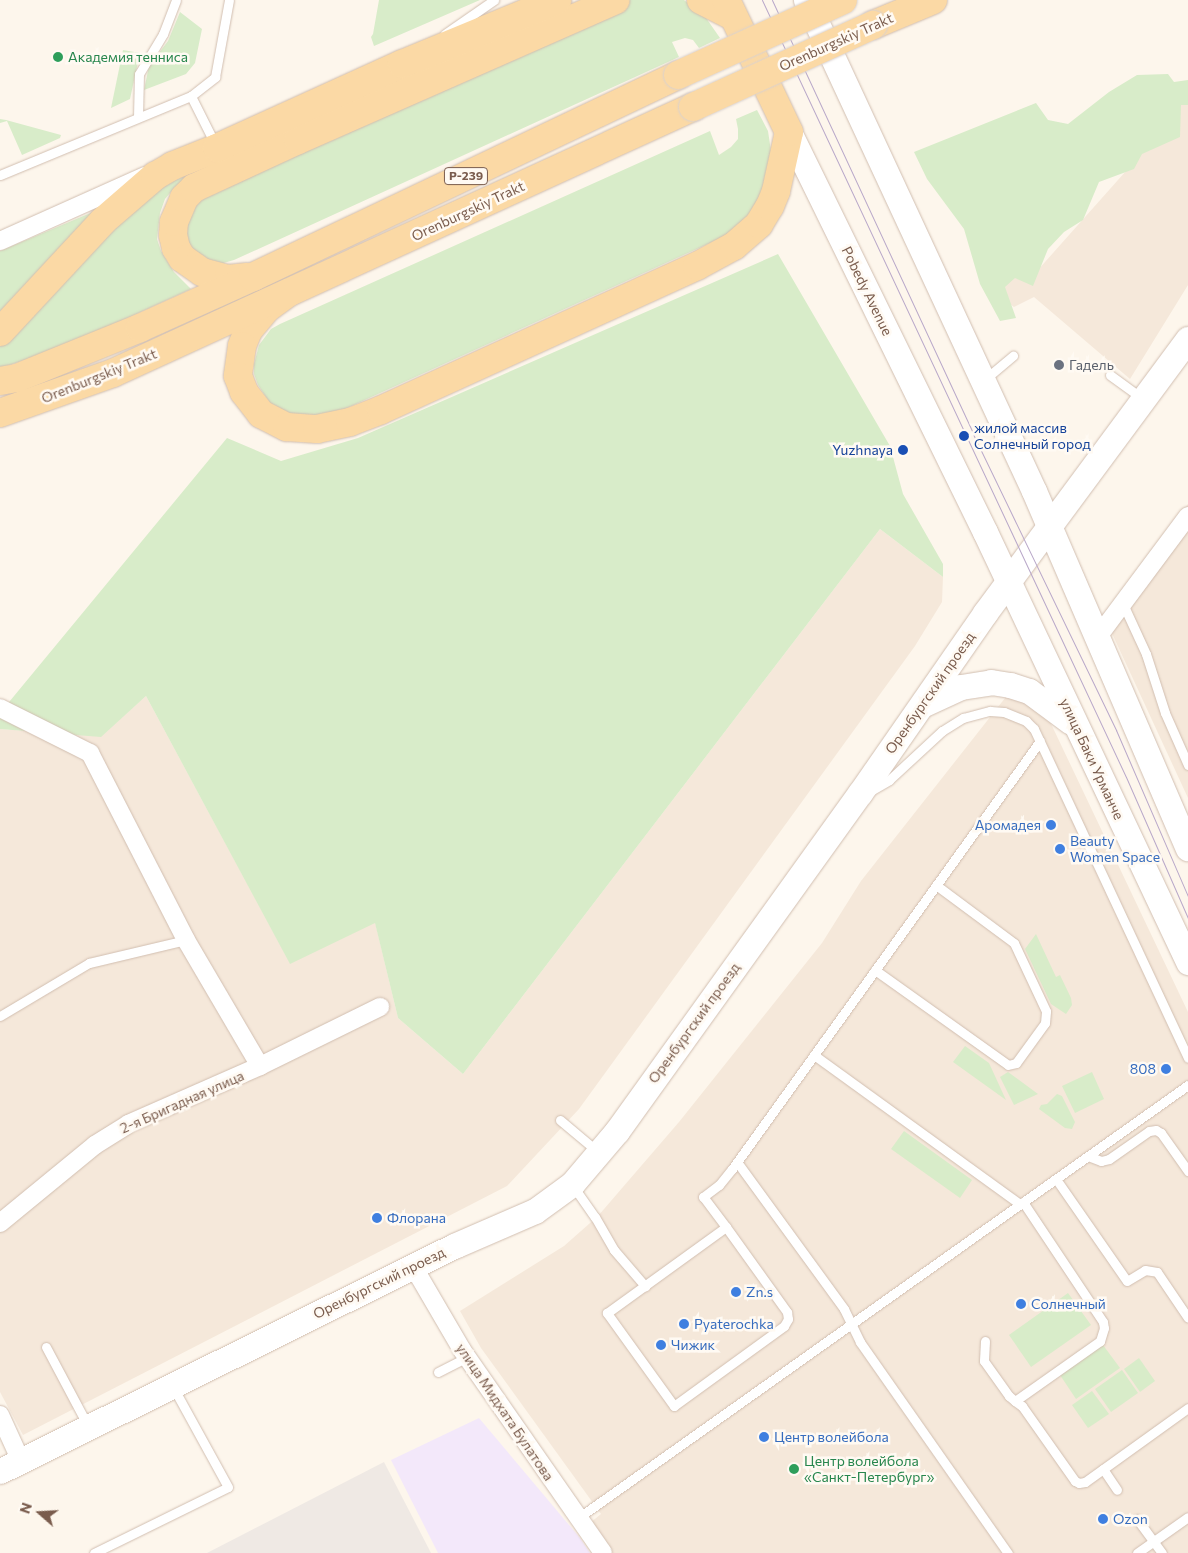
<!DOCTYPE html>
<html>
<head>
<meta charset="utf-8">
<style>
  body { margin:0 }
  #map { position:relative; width:1188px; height:1553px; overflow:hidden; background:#fdf6ec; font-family:Commissioner,sans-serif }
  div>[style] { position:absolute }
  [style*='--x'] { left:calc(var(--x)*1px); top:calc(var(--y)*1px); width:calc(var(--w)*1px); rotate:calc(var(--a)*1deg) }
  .residential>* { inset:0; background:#f5e8da }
  .industrial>* { inset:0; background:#efe9e4 }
  .education>* { inset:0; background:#f3e8fa }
  .green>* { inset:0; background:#d8ecc9 }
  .roads { filter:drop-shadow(0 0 1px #d1beb0) drop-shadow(0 0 1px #d1beb0) }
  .lane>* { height:9px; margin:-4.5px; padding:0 4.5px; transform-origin:4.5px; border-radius:4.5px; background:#fff }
  .street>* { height:18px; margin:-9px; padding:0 9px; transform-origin:9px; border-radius:9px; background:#fff }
  .secondary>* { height:25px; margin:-12.5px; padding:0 12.5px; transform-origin:12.5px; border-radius:12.5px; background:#fff }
  .primary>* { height:28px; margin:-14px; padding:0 14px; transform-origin:14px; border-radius:14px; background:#fbd9a5 }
  .tram>* { height:1px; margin:-0.5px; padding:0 0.5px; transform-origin:0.5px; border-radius:0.5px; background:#b9a8c9 }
  .bridges { filter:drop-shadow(0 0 1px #dad1cd) drop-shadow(0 0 1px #dad1cd) }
  .primary-bridge>* { height:28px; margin:-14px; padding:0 14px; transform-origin:14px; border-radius:14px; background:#fbd9a5 }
  .dots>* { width:14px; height:14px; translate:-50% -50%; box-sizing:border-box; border:2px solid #fffaf3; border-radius:50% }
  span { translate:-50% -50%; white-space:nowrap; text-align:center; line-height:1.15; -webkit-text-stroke:5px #fffaf3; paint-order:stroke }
  .shield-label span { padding:1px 4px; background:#fffaf3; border:1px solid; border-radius:4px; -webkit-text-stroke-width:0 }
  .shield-label { font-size:12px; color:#7a5c4d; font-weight:700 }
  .street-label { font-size:14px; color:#7a5c4d }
  .leisure-label { font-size:14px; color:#27864d }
  .left { translate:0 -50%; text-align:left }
  .worship-label { font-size:14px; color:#5b616d }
  .transit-label { font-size:14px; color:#164399 }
  .right { translate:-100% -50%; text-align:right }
  .shop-label { font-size:14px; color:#366cbe }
  .north { position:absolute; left:15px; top:1488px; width:50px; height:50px; -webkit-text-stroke:4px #fffaf3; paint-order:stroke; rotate:289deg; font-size:14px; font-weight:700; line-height:20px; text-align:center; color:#7a5c4d }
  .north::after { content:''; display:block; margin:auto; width:18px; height:22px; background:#7a5c4d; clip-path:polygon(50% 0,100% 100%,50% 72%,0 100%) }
</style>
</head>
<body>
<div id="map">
  <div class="residential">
    <div style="clip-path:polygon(1173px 87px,1188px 99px,1188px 285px,1130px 379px,1034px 297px,1014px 307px,992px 291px,1012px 266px,1037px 271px,1150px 144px)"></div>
    <div style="clip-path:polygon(1188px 504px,1188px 798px,1104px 616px)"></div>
    <div style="clip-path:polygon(880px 529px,943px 577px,942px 602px,915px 646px,579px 1109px,507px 1186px,23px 1435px,0 1392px,0 729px,101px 736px,146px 696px,290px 963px,375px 922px,398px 1018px,463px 1074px)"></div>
    <div style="clip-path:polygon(1009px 693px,1044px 709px,1188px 1012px,1188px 1553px,611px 1553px,590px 1523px,601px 1514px,481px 1348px,460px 1311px,564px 1246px,598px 1216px,679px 1122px,822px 943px,861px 881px)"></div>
  </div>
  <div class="industrial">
    <div style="clip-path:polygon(384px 1462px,431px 1553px,207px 1553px)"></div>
  </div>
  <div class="education">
    <div style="clip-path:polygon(479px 1418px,580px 1538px,590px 1553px,438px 1553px,391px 1460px)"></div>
  </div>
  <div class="green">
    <div style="clip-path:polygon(379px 0,480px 0,374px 46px,371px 37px,373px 34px)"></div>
    <div style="clip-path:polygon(628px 0,684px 0,704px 15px,720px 38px,699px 48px,693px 40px,685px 38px,672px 42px,679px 57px,234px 260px,220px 264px,199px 258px,183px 235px,197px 197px)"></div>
    <div style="clip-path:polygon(180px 12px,202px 29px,195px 63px,186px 74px,144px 90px,149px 66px,168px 41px)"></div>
    <div style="clip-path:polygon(123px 50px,140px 53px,130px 99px,111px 108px)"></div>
    <div style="clip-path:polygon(1168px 74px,1174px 82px,1188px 80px,1188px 105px,1181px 105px,1180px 137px,1142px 154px,1134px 169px,1099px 182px,1083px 220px,1064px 232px,1048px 249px,1033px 286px,1015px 278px,1005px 287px,1016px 318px,1000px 321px,980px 284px,964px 229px,927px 179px,914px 152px,1036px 103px,1048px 120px,1068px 124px,1109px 92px,1137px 75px)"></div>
    <div style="clip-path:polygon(757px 110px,768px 131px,772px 158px,759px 204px,741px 224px,721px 238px,334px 414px,301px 418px,280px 410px,270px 403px,258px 385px,254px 374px,254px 364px,259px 345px,271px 329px,280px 324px,710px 131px,719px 155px,731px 147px,738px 139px,738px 129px,736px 119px)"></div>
    <div style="clip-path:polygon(0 119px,6px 120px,61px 135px,60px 138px,22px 155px,7px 121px,0 123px)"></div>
    <div style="clip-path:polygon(220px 160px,175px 187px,165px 199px,160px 213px,157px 239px,161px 251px,174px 272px,191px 289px,62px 348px,0 368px,0 343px,154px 190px)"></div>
    <div style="clip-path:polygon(112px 204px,0 320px,0 251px)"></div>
    <div style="clip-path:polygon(778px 254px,890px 446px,903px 494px,943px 564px,943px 577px,880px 529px,463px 1074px,398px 1018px,375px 923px,290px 964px,146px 696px,101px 737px,0 729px,0 713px,227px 438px,281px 461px,358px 438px)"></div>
    <div style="clip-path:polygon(1036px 934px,1056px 977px,1060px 975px,1071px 998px,1072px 1005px,1066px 1014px,1051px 1004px,1025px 949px)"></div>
    <div style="clip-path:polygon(965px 1046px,989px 1063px,1006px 1100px,953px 1062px)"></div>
    <div style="clip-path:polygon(1008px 1072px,1038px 1094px,1014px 1105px,1000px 1077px)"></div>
    <div style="clip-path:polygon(1092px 1072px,1104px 1099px,1075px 1113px,1062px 1086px)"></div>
    <div style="clip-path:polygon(1057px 1094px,1062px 1096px,1075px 1122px,1072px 1129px,1065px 1128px,1039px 1109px,1041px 1105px,1047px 1104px)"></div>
    <div style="clip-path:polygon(904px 1131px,972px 1180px,960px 1198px,891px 1149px)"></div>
    <div style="clip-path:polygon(1068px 1293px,1091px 1325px,1031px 1367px,1009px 1335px)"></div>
    <div style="clip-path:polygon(1103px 1345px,1120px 1368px,1076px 1399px,1060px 1375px)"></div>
    <div style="clip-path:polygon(1139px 1358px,1155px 1381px,1140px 1392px,1124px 1369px)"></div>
    <div style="clip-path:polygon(1122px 1370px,1138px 1393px,1111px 1412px,1095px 1389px)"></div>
    <div style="clip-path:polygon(1092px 1391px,1109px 1414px,1088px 1428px,1072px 1405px)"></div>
  </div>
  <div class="roads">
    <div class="lane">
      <div style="--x:445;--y:34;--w:60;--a:-34.8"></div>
      <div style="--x:138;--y:117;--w:43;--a:-88.7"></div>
      <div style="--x:139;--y:74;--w:47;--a:-59"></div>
      <div style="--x:163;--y:34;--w:36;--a:-69"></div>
      <div style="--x:216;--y:146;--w:56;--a:-116.6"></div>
      <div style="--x:191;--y:96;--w:31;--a:-38"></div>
      <div style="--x:215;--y:77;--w:78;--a:-79.7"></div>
      <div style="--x:0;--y:175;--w:207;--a:-22.5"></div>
      <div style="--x:1110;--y:375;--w:41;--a:36"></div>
      <div style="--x:984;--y:380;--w:38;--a:-40"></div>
      <div style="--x:1123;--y:604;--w:55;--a:65.3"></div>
      <div style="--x:1146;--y:654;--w:62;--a:72.1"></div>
      <div style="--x:1165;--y:713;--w:57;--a:66.1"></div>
      <div style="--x:872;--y:790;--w:20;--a:-30"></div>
      <div style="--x:889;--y:780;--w:72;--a:-42.8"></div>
      <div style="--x:942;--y:731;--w:25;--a:-32"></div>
      <div style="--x:963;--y:718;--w:28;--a:-15"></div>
      <div style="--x:990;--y:711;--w:14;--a:4"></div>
      <div style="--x:1004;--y:712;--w:24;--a:22"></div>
      <div style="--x:1026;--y:721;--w:11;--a:45"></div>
      <div style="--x:1034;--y:729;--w:363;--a:64.9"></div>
      <div style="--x:875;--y:970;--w:163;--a:35.5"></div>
      <div style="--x:1008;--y:1065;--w:8;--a:-14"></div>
      <div style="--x:1016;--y:1063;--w:49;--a:-54.1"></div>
      <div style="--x:1045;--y:1023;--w:12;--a:-85"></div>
      <div style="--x:1046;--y:1011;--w:75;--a:-115.2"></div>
      <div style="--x:1014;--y:943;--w:97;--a:-143.4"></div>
      <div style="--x:0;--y:1016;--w:104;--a:-30.8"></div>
      <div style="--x:89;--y:963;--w:100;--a:-13.3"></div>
      <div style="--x:814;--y:1055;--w:254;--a:35.9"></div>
      <div style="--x:560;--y:1120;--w:48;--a:40"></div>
      <div style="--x:1088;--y:1156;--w:14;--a:21"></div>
      <div style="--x:1101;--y:1161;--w:8;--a:-14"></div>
      <div style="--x:1109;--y:1159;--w:49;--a:-35"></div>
      <div style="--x:1149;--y:1131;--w:7;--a:-8"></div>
      <div style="--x:1156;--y:1130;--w:6;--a:31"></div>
      <div style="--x:1161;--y:1133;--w:47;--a:54.6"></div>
      <div style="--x:737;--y:1162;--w:182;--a:53.9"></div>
      <div style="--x:844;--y:1309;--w:37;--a:64"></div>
      <div style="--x:860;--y:1342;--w:258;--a:55"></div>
      <div style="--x:1056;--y:1179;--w:124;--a:55.2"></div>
      <div style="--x:1127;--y:1281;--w:21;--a:-31"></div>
      <div style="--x:1145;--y:1270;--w:12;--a:9"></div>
      <div style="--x:1157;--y:1272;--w:55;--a:56"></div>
      <div style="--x:573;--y:1186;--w:38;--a:55"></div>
      <div style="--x:595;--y:1217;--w:38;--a:60"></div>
      <div style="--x:614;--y:1250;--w:48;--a:49.3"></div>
      <div style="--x:1023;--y:1202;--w:144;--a:56.3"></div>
      <div style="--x:1103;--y:1322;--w:6;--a:81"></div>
      <div style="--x:1104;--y:1328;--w:14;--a:107"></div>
      <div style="--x:1100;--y:1341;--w:104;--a:144.8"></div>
      <div style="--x:1015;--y:1401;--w:9;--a:36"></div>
      <div style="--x:1022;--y:1406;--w:92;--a:54.8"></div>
      <div style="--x:1075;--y:1481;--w:4;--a:27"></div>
      <div style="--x:1079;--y:1483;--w:6;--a:-9"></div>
      <div style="--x:1085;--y:1482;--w:127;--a:-35.7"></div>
      <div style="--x:726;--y:1227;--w:38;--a:-127"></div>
      <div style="--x:703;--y:1197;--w:20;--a:-37"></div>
      <div style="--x:719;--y:1185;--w:21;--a:-51"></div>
      <div style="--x:732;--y:1169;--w:527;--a:-54.26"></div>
      <div style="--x:726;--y:1227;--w:105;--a:54.3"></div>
      <div style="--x:787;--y:1312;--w:7;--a:82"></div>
      <div style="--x:788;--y:1319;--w:8;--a:120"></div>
      <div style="--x:784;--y:1326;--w:136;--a:144"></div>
      <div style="--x:674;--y:1406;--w:115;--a:-125.8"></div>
      <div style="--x:607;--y:1313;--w:147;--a:-35.9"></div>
      <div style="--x:985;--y:1341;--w:20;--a:93"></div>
      <div style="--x:984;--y:1361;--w:43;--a:54.5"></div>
      <div style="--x:1009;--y:1396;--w:8;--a:40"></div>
      <div style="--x:46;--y:1347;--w:89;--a:62"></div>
      <div style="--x:438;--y:1372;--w:33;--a:-27"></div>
      <div style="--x:1103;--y:1469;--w:25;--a:56"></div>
      <div style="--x:578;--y:1518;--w:748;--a:-35.37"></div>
      <div style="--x:1137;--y:1519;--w:42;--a:53.7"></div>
      <div style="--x:94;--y:1553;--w:149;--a:-26.2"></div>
      <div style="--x:228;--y:1487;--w:114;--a:-118.8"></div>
      <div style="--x:1137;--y:1553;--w:62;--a:-35.2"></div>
    </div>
    <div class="street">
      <div style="--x:0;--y:241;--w:159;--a:-24.1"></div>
      <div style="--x:1097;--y:638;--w:152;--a:-53.3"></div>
      <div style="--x:0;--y:708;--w:101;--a:26.6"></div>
      <div style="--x:90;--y:753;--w:210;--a:62.8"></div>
      <div style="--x:186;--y:940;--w:146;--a:59.6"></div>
      <div style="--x:0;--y:1223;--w:123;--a:-39.4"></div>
      <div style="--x:95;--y:1145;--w:39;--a:-32"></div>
      <div style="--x:128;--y:1124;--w:144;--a:-23.7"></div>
      <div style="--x:260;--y:1066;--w:134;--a:-26.2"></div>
      <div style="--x:413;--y:1266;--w:97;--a:59.7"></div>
      <div style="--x:462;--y:1350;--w:247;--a:55.2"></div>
      <div style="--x:0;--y:1415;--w:51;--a:65.5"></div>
    </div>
    <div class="secondary">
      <div style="--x:806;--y:0;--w:541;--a:65.09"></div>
      <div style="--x:1034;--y:491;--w:389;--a:66.7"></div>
      <div style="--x:789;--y:132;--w:445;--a:63.9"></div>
      <div style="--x:985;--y:532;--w:476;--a:64.7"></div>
      <div style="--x:922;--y:705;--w:43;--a:-24.8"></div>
      <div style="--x:961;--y:687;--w:30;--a:-9"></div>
      <div style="--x:991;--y:682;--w:19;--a:9"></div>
      <div style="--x:1010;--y:685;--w:20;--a:18"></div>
      <div style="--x:1029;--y:691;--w:52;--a:36.4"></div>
      <div style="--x:0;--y:1471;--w:507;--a:-26.36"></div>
      <div style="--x:454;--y:1246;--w:88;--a:-23.4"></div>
      <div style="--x:535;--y:1211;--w:46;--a:-36.1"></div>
      <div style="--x:572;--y:1184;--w:70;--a:-49.7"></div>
      <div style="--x:617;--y:1131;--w:416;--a:-54.3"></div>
      <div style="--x:860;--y:793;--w:219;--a:-55.2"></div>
      <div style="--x:985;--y:613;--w:341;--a:-53.5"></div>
    </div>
    <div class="primary">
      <div style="--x:701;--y:0;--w:36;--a:27"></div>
      <div style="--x:873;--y:25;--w:65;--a:-22.6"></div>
      <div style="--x:247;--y:277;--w:19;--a:174"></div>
      <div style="--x:228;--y:279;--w:27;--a:-165"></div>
      <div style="--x:202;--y:272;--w:24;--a:-145"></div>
      <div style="--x:182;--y:258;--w:12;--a:-121"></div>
      <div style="--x:176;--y:248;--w:13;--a:-103"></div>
      <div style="--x:173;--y:235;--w:13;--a:-86"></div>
      <div style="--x:174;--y:222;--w:26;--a:-67"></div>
      <div style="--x:184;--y:198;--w:14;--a:-45"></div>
      <div style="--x:194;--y:188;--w:115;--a:-24.8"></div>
      <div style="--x:298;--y:140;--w:347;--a:-23.8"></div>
      <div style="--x:288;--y:293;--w:26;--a:144"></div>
      <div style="--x:267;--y:308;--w:30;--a:130"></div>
      <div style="--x:248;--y:331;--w:16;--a:112"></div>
      <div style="--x:242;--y:346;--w:30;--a:98"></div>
      <div style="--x:238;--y:376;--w:17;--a:69"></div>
      <div style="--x:244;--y:392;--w:28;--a:52"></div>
      <div style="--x:261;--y:414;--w:29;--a:27"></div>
      <div style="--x:287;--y:427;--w:30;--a:4"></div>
      <div style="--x:317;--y:429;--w:34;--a:-12"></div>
      <div style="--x:350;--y:422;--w:33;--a:-21"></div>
      <div style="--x:381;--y:410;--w:347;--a:-24.5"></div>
      <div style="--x:697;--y:266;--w:42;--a:-28.4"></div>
      <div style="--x:734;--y:246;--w:33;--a:-41"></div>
      <div style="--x:759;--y:224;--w:21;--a:-59"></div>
      <div style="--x:770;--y:206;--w:16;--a:-68"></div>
      <div style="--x:776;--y:191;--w:60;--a:-77.6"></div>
      <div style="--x:789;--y:132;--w:146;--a:-115.5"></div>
      <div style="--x:0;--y:332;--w:151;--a:-47.1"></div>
      <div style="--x:103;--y:221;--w:69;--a:-40.9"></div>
      <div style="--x:155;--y:176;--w:20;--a:-30"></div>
      <div style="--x:172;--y:166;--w:48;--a:-21.8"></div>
      <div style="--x:217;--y:148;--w:203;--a:-24.4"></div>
      <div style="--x:402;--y:64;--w:168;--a:-22.4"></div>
      <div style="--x:0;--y:381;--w:17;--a:-10"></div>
      <div style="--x:17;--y:378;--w:133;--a:-22.1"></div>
      <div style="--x:140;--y:328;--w:124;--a:-24.3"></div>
      <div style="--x:253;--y:277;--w:471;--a:-25.4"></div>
      <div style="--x:0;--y:413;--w:120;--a:-19.5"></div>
      <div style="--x:113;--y:373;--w:638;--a:-24.64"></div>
    </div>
  </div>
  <div class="tram">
    <div style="--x:762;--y:0;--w:858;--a:64.9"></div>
    <div style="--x:1126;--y:777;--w:154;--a:66.3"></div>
    <div style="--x:772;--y:0;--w:478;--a:65.1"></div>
    <div style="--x:973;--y:434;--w:329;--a:64.2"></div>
    <div style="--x:1116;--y:730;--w:181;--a:66.6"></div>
  </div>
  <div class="bridges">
    <div class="primary-bridge">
      <div style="--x:678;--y:75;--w:181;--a:-24.4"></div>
      <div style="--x:693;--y:107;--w:198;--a:-24.5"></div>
    </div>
  </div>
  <div class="dots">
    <div style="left:58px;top:57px;background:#2e9e5b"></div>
    <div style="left:1059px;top:365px;background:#6b7280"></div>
    <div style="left:964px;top:436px;background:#1a4fb4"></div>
    <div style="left:903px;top:450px;background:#1a4fb4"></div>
    <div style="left:1051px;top:825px;background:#3f7fe0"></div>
    <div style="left:1060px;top:849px;background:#3f7fe0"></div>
    <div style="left:1166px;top:1069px;background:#3f7fe0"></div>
    <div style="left:377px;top:1218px;background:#3f7fe0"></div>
    <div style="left:736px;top:1292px;background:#3f7fe0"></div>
    <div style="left:1021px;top:1304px;background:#3f7fe0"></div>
    <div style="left:684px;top:1324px;background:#3f7fe0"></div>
    <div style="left:661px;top:1345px;background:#3f7fe0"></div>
    <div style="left:764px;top:1437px;background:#3f7fe0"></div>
    <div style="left:794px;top:1469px;background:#2e9e5b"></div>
    <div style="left:1103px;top:1519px;background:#3f7fe0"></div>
  </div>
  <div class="shield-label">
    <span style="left:466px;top:176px">Р-239</span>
  </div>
  <div class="street-label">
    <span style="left:836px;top:42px;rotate:-24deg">Orenburgskiy Trakt</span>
    <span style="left:468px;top:211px;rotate:-25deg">Orenburgskiy Trakt</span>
    <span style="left:867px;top:291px;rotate:64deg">Pobedy Avenue</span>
    <span style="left:99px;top:376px;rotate:-22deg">Orenburgskiy Trakt</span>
    <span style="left:930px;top:693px;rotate:-55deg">Оренбургский проезд</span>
    <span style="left:1092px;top:759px;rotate:65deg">улица Баки Урманче</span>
    <span style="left:694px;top:1023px;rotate:-54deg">Оренбургский проезд</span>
    <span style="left:182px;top:1102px;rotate:-24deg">2-я Бригадная улица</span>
    <span style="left:379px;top:1283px;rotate:-26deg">Оренбургский проезд</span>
    <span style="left:505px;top:1412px;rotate:56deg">улица Мидхата Булатова</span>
  </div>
  <div class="leisure-label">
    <span class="left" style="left:68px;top:57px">Академия тенниса</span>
    <span class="left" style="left:804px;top:1469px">Центр волейбола<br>«Санкт-Петербург»</span>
  </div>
  <div class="worship-label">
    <span class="left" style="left:1069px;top:365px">Гадель</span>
  </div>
  <div class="transit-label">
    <span class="left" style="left:974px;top:436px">жилой массив<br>Солнечный город</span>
    <span class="right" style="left:893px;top:450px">Yuzhnaya</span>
  </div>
  <div class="shop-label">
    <span class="right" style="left:1041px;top:825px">Аромадея</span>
    <span class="left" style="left:1070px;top:849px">Beauty<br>Women Space</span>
    <span class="right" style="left:1156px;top:1069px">808</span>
    <span class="left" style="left:387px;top:1218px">Флорана</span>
    <span class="left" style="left:746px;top:1292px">Zn.s</span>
    <span class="left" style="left:1031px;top:1304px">Солнечный</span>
    <span class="left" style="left:694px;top:1324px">Pyaterochka</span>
    <span class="left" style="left:671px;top:1345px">Чижик</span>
    <span class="left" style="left:774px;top:1437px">Центр волейбола</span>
    <span class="left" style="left:1113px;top:1519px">Ozon</span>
  </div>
  <div class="north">N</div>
</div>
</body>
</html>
